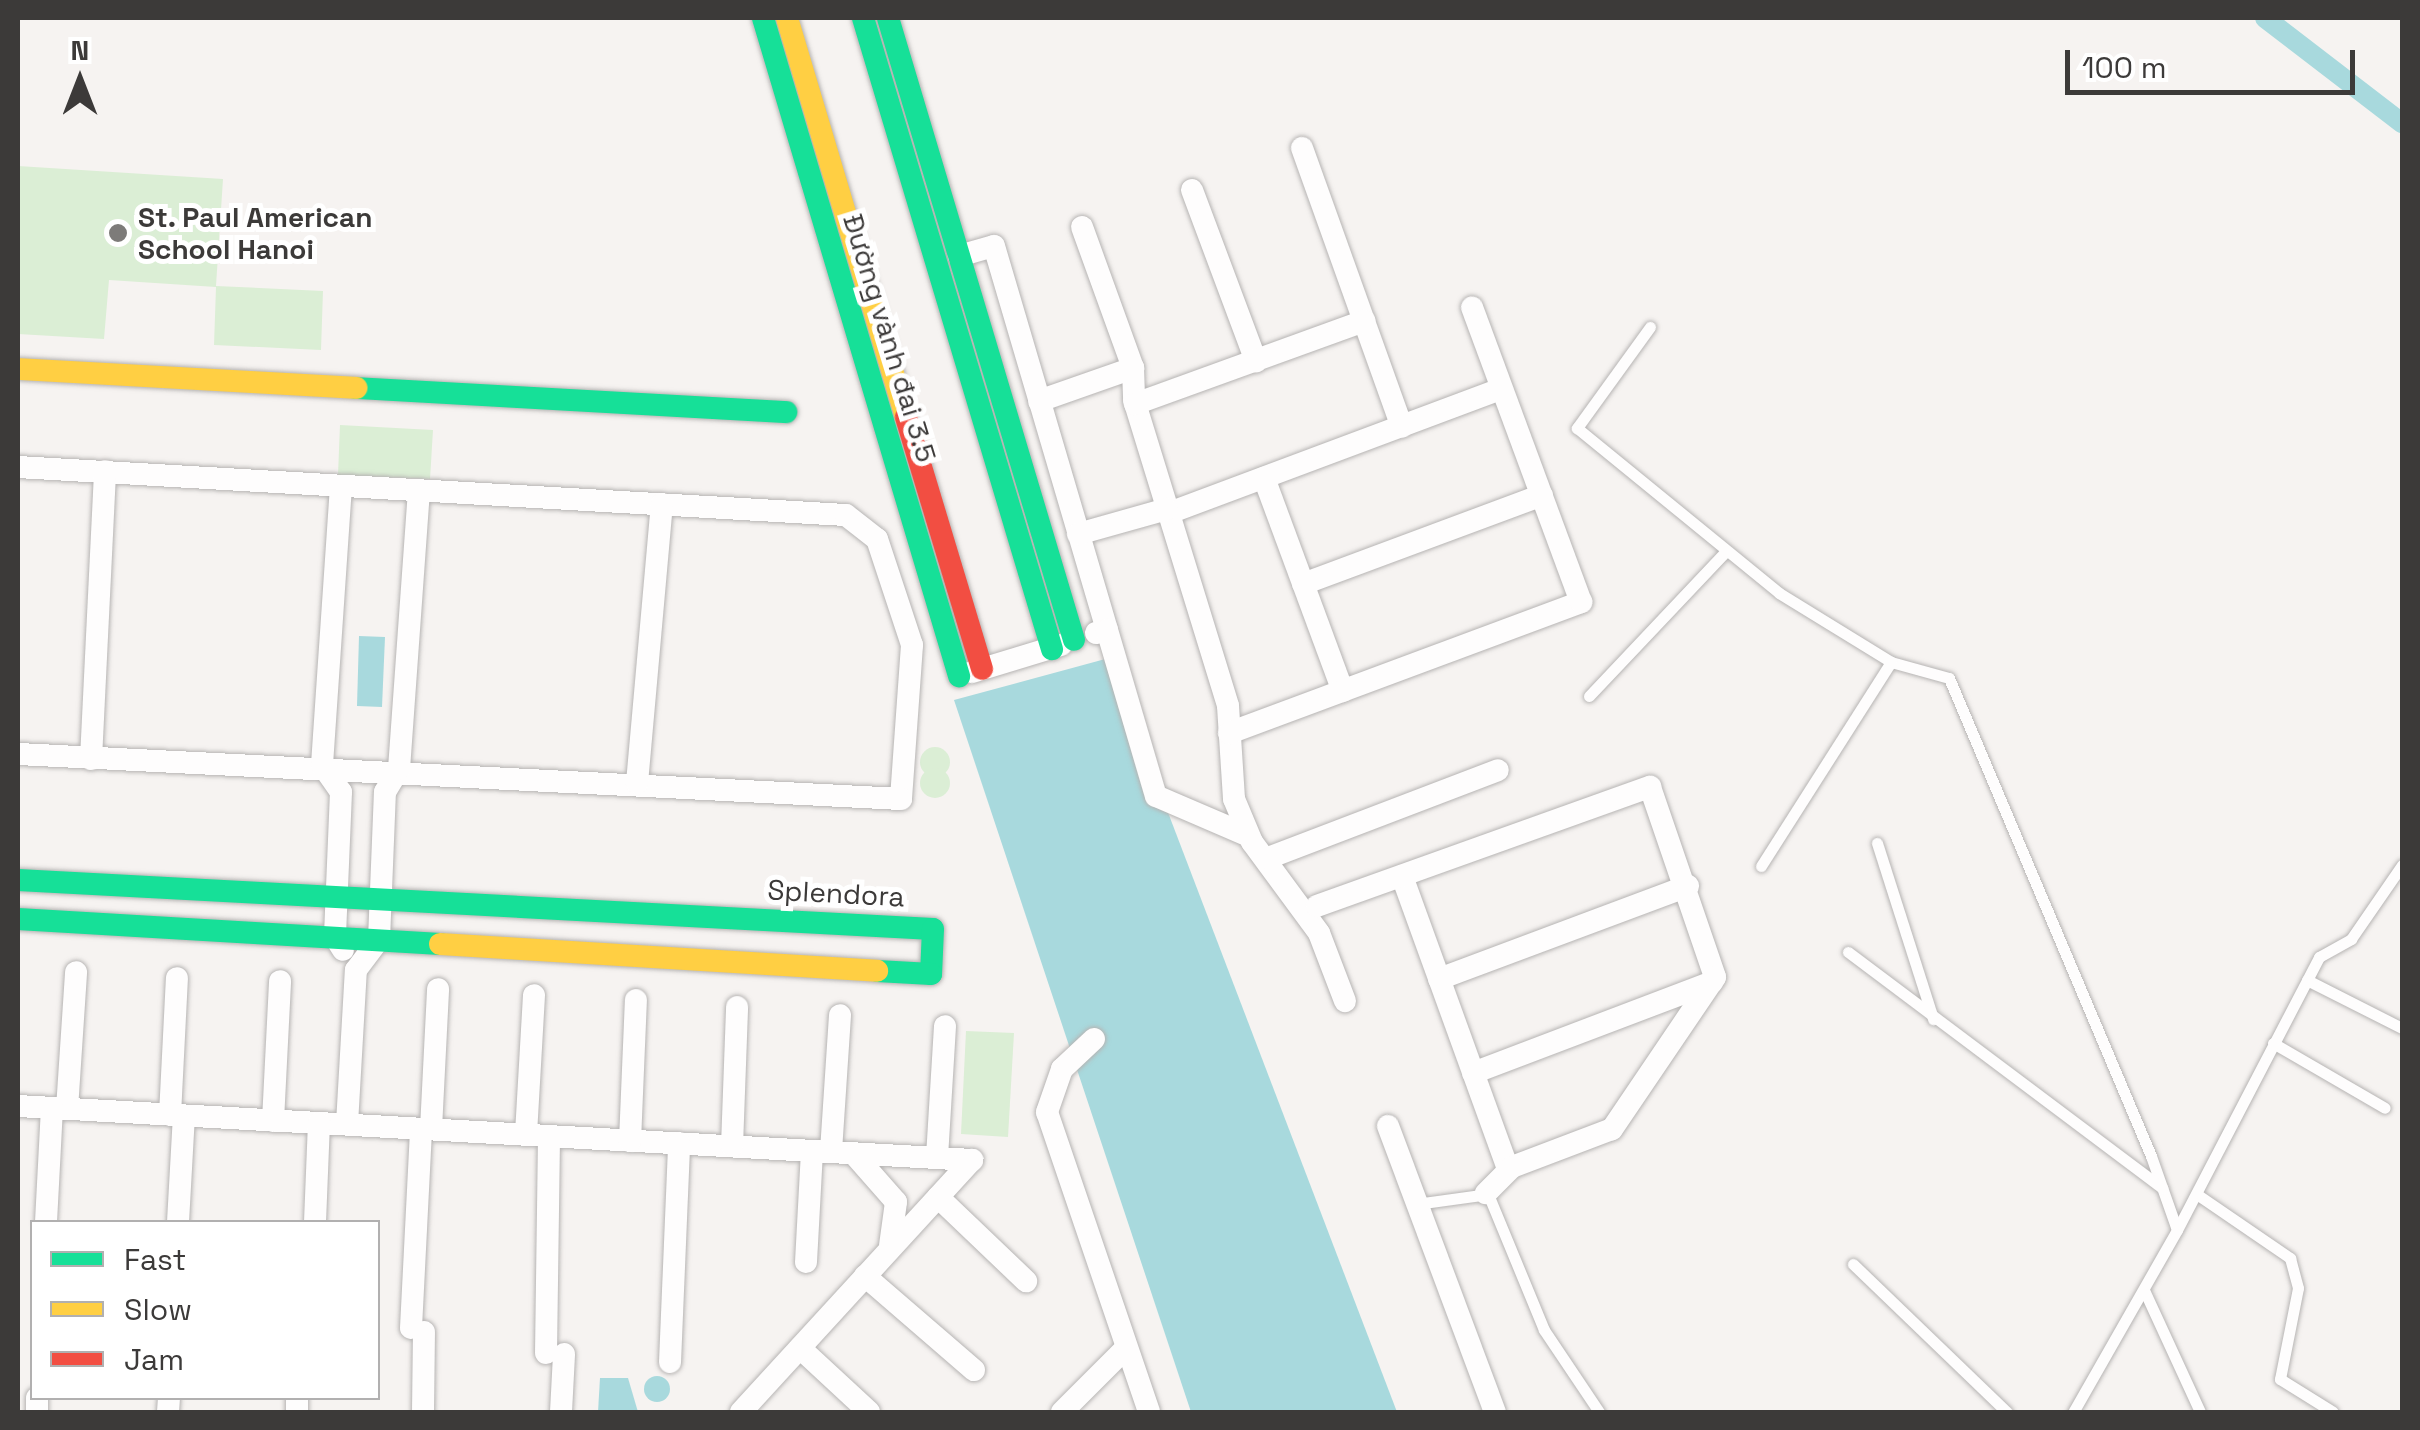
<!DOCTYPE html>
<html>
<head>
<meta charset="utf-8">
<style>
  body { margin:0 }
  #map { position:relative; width:2420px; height:1430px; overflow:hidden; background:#f6f3f1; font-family:"Space Grotesk",sans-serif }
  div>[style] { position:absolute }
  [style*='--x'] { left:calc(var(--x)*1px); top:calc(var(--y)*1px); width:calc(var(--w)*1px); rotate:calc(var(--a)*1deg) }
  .green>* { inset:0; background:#dbeed5 }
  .round { border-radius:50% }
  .water>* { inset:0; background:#a8d9dd }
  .canal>* { height:20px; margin:-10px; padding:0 10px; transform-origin:10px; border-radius:10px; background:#a8d9dd }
  .roads { filter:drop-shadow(0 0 2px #b6b4b3) drop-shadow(0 0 2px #b6b4b3) }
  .lane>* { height:11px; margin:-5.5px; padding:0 5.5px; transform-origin:5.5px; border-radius:5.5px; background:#fefdfd }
  .street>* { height:22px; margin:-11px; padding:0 11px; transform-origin:11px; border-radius:11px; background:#fefdfd }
  .fast>* { height:22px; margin:-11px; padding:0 11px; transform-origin:11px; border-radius:11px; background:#16e098 }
  .slow>* { height:22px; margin:-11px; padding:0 11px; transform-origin:11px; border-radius:11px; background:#ffcf43 }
  .jam>* { height:22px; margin:-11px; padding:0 11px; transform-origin:11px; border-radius:11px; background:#f24e42 }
  .dots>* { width:28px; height:28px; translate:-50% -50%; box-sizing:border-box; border:5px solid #fff; border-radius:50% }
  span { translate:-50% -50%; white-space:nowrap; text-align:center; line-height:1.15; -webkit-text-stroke:10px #fff; paint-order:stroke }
  .poi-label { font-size:28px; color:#3c3a39; font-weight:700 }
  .left { translate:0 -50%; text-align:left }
  .street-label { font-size:28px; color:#3c3a39 }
  .frame { position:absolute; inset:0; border:20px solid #3c3a39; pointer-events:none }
  .legend { position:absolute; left:30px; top:1220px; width:350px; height:180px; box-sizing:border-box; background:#fff; border:2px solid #b1b0b0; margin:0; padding:12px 18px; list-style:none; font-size:30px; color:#3c3a39 }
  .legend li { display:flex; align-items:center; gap:20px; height:50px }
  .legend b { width:50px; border:2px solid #b1b0b0 }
  .north { position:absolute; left:30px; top:30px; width:100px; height:100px; -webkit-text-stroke:8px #fff; paint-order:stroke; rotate:0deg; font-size:28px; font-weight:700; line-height:40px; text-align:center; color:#3c3a39 }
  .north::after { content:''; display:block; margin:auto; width:35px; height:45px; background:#3c3a39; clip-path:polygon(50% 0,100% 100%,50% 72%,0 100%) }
  .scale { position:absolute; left:2065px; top:50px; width:290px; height:45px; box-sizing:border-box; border:5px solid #3c3a39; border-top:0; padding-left:12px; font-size:30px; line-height:35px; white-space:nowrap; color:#3c3a39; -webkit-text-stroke:8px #fff; paint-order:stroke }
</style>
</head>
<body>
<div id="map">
  <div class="green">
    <div style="clip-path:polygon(18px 166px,223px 179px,216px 286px,323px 291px,321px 350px,214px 345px,216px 287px,109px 280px,104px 339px,18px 334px)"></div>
    <div style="clip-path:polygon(340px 425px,433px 430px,430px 479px,338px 475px)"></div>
    <div class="round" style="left:920px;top:747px;width:30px;height:30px"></div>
    <div class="round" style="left:920px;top:768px;width:30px;height:30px"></div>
    <div style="clip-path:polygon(966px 1031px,1014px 1033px,1008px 1137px,961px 1134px)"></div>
  </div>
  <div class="water">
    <div style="clip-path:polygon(359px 636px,385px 637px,382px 707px,357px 706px)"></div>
    <div style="clip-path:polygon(1109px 658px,1397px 1412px,1191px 1412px,954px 700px)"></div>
    <div class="round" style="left:644px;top:1376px;width:26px;height:26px"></div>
    <div style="clip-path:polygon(600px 1378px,628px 1378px,638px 1412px,598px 1412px)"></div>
  </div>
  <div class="canal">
    <div style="--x:2265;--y:18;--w:173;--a:37.5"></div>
  </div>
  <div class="roads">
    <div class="lane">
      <div style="--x:1650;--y:327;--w:125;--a:125.9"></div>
      <div style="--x:1577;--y:428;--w:261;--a:39.2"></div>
      <div style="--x:1779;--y:593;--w:132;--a:31.6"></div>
      <div style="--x:1891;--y:662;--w:60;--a:15.4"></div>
      <div style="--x:1949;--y:678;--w:519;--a:67.09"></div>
      <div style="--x:2151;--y:1156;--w:78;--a:70.6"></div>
      <div style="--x:2177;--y:1230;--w:210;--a:119.7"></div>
      <div style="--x:1589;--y:696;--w:198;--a:-46.6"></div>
      <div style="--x:1877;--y:843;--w:185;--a:72.3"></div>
      <div style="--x:1761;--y:866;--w:242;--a:-57.5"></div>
      <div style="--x:1848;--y:952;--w:393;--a:36.9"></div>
      <div style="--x:2307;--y:980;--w:106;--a:26.8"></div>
      <div style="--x:2273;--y:1043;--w:129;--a:30.1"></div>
      <div style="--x:2198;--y:1195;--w:112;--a:34.4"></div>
      <div style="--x:2290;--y:1258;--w:31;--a:75"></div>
      <div style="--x:2298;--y:1288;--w:93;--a:101.2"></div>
      <div style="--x:2280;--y:1379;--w:62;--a:31.9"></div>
      <div style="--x:1416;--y:1204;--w:73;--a:-7.9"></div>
      <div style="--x:1488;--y:1194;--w:147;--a:67.6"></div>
      <div style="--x:1544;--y:1330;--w:99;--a:56.1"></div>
      <div style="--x:2177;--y:1230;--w:308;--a:-62.5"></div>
      <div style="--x:2319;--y:957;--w:37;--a:-29"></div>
      <div style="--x:2351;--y:939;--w:90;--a:-55.4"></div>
      <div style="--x:1853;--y:1264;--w:214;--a:43.9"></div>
      <div style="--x:2144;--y:1290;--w:134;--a:65.3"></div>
    </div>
    <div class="street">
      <div style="--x:1302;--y:148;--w:296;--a:70.3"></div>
      <div style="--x:1192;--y:190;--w:183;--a:69.5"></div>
      <div style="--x:1082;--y:227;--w:150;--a:70.1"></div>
      <div style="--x:1133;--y:368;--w:32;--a:88"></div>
      <div style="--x:1134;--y:400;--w:320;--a:72.9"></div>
      <div style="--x:1228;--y:706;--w:93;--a:86.3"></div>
      <div style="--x:1234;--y:799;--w:47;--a:67.3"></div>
      <div style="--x:1252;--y:842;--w:113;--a:53.6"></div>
      <div style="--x:1319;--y:933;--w:73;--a:69.1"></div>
      <div style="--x:959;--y:256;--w:36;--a:-16"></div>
      <div style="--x:994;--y:246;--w:400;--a:73.6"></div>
      <div style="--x:1039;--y:401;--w:100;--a:-19.3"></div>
      <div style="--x:1135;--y:404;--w:244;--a:-19.9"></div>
      <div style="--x:18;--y:467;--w:829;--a:3.32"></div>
      <div style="--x:846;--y:515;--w:39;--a:38"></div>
      <div style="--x:877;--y:539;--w:112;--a:71.7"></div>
      <div style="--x:912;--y:645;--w:154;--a:94.1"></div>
      <div style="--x:901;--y:799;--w:884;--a:-177.08"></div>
      <div style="--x:1264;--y:478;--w:227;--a:69.7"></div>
      <div style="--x:341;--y:486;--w:280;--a:93.9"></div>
      <div style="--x:322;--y:765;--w:33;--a:55"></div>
      <div style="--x:341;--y:792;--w:145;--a:92.4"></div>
      <div style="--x:335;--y:937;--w:15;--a:58"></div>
      <div style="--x:1169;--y:513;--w:354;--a:-20.5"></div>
      <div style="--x:1078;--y:534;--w:92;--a:-15.7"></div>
      <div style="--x:1303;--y:584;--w:255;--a:-20.4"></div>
      <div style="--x:1096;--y:633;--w:11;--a:-15"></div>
      <div style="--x:1107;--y:630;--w:173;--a:73.6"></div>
      <div style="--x:1156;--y:796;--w:101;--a:23.3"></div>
      <div style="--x:972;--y:672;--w:93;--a:-16.9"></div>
      <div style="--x:1229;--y:733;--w:376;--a:-20.4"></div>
      <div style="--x:1581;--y:602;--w:314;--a:-110.3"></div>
      <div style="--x:91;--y:759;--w:288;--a:-87.2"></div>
      <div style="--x:637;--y:783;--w:280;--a:-84.9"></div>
      <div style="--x:1268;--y:858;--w:246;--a:-20.9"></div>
      <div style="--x:1402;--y:876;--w:312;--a:70.1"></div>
      <div style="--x:1317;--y:906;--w:354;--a:-19.7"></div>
      <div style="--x:1650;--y:787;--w:201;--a:71.1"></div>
      <div style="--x:1715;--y:977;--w:184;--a:124.1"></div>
      <div style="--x:1612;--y:1129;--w:107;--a:159.2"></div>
      <div style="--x:1512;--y:1167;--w:37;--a:135"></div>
      <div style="--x:1439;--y:979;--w:266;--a:-20.5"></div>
      <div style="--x:1094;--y:1039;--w:44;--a:136.8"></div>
      <div style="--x:1062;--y:1069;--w:46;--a:109.2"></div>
      <div style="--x:1047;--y:1112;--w:317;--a:71.2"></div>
      <div style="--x:1473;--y:1073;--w:256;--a:-20.8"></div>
      <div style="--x:18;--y:1106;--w:956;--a:3.24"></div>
      <div style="--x:67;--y:1109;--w:137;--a:-86.2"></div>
      <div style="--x:170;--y:1115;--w:137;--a:-87.1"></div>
      <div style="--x:273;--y:1121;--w:140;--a:-87.1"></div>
      <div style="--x:347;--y:1124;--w:154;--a:-86.7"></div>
      <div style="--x:356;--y:970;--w:38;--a:-53"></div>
      <div style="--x:379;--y:940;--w:148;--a:-87.7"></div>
      <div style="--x:385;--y:792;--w:27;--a:-59"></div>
      <div style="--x:399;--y:769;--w:279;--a:-85.9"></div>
      <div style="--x:1388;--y:1126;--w:305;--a:69.5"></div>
      <div style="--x:431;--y:1129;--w:140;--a:-87.1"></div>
      <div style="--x:526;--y:1134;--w:139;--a:-86.7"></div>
      <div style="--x:630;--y:1141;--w:141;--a:-87.6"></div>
      <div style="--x:732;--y:1146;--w:139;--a:-87.9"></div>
      <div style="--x:831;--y:1151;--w:136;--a:-86.2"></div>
      <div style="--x:853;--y:1153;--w:65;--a:48.7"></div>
      <div style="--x:896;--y:1202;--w:44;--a:97.8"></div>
      <div style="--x:937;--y:1157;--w:131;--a:-86.5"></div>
      <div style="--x:938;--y:1197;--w:122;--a:43.7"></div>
      <div style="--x:46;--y:1222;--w:114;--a:-87"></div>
      <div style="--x:178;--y:1222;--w:106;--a:-86.8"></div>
      <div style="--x:315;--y:1222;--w:99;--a:-87.7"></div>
      <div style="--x:806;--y:1262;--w:111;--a:-86.9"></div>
      <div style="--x:865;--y:1276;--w:144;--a:40.8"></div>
      <div style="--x:411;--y:1328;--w:199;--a:-87.1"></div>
      <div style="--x:800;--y:1348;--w:94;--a:42.8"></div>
      <div style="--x:546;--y:1353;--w:217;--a:-89.2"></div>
      <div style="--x:670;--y:1362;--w:219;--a:-87.6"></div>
      <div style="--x:37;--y:1412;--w:14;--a:-90"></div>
      <div style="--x:168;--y:1412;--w:14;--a:-86"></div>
      <div style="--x:297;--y:1412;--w:14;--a:-90"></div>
      <div style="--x:423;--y:1412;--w:80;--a:-89.3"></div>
      <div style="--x:561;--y:1412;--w:58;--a:-87"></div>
      <div style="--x:741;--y:1412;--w:342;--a:-47.5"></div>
      <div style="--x:1062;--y:1412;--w:88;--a:-45"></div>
    </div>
    <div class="fast">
      <div style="--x:763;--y:18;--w:687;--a:73.41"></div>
      <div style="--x:863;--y:18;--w:659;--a:73.33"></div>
      <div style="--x:888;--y:18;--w:649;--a:73.35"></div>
      <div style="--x:356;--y:388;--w:431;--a:3.2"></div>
      <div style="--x:18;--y:880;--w:916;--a:3.07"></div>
      <div style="--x:933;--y:929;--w:45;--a:92.5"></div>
      <div style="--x:931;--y:974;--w:54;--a:-176.8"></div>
      <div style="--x:18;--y:919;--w:423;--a:3.4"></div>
    </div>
    <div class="slow">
      <div style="--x:787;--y:18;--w:416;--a:73.4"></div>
      <div style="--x:18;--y:369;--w:339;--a:3.2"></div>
      <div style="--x:440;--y:944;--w:438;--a:3.5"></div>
    </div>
    <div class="jam">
      <div style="--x:906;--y:417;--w:263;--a:73.2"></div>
    </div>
  </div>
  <div class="dots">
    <div style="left:118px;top:233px;background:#7d7b79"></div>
  </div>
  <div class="poi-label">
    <span class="left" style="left:138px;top:233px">St. Paul American<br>School Hanoi</span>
  </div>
  <div class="street-label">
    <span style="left:890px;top:338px;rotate:73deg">Đường vành đai 3.5</span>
    <span style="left:836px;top:893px;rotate:3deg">Splendora</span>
  </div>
  <div class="frame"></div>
  <ul class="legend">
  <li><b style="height:12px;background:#16e098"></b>Fast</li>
  <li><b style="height:12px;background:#ffcf43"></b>Slow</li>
  <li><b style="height:12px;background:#f24e42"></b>Jam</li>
  </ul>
  <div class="north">N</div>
  <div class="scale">100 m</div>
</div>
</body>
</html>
